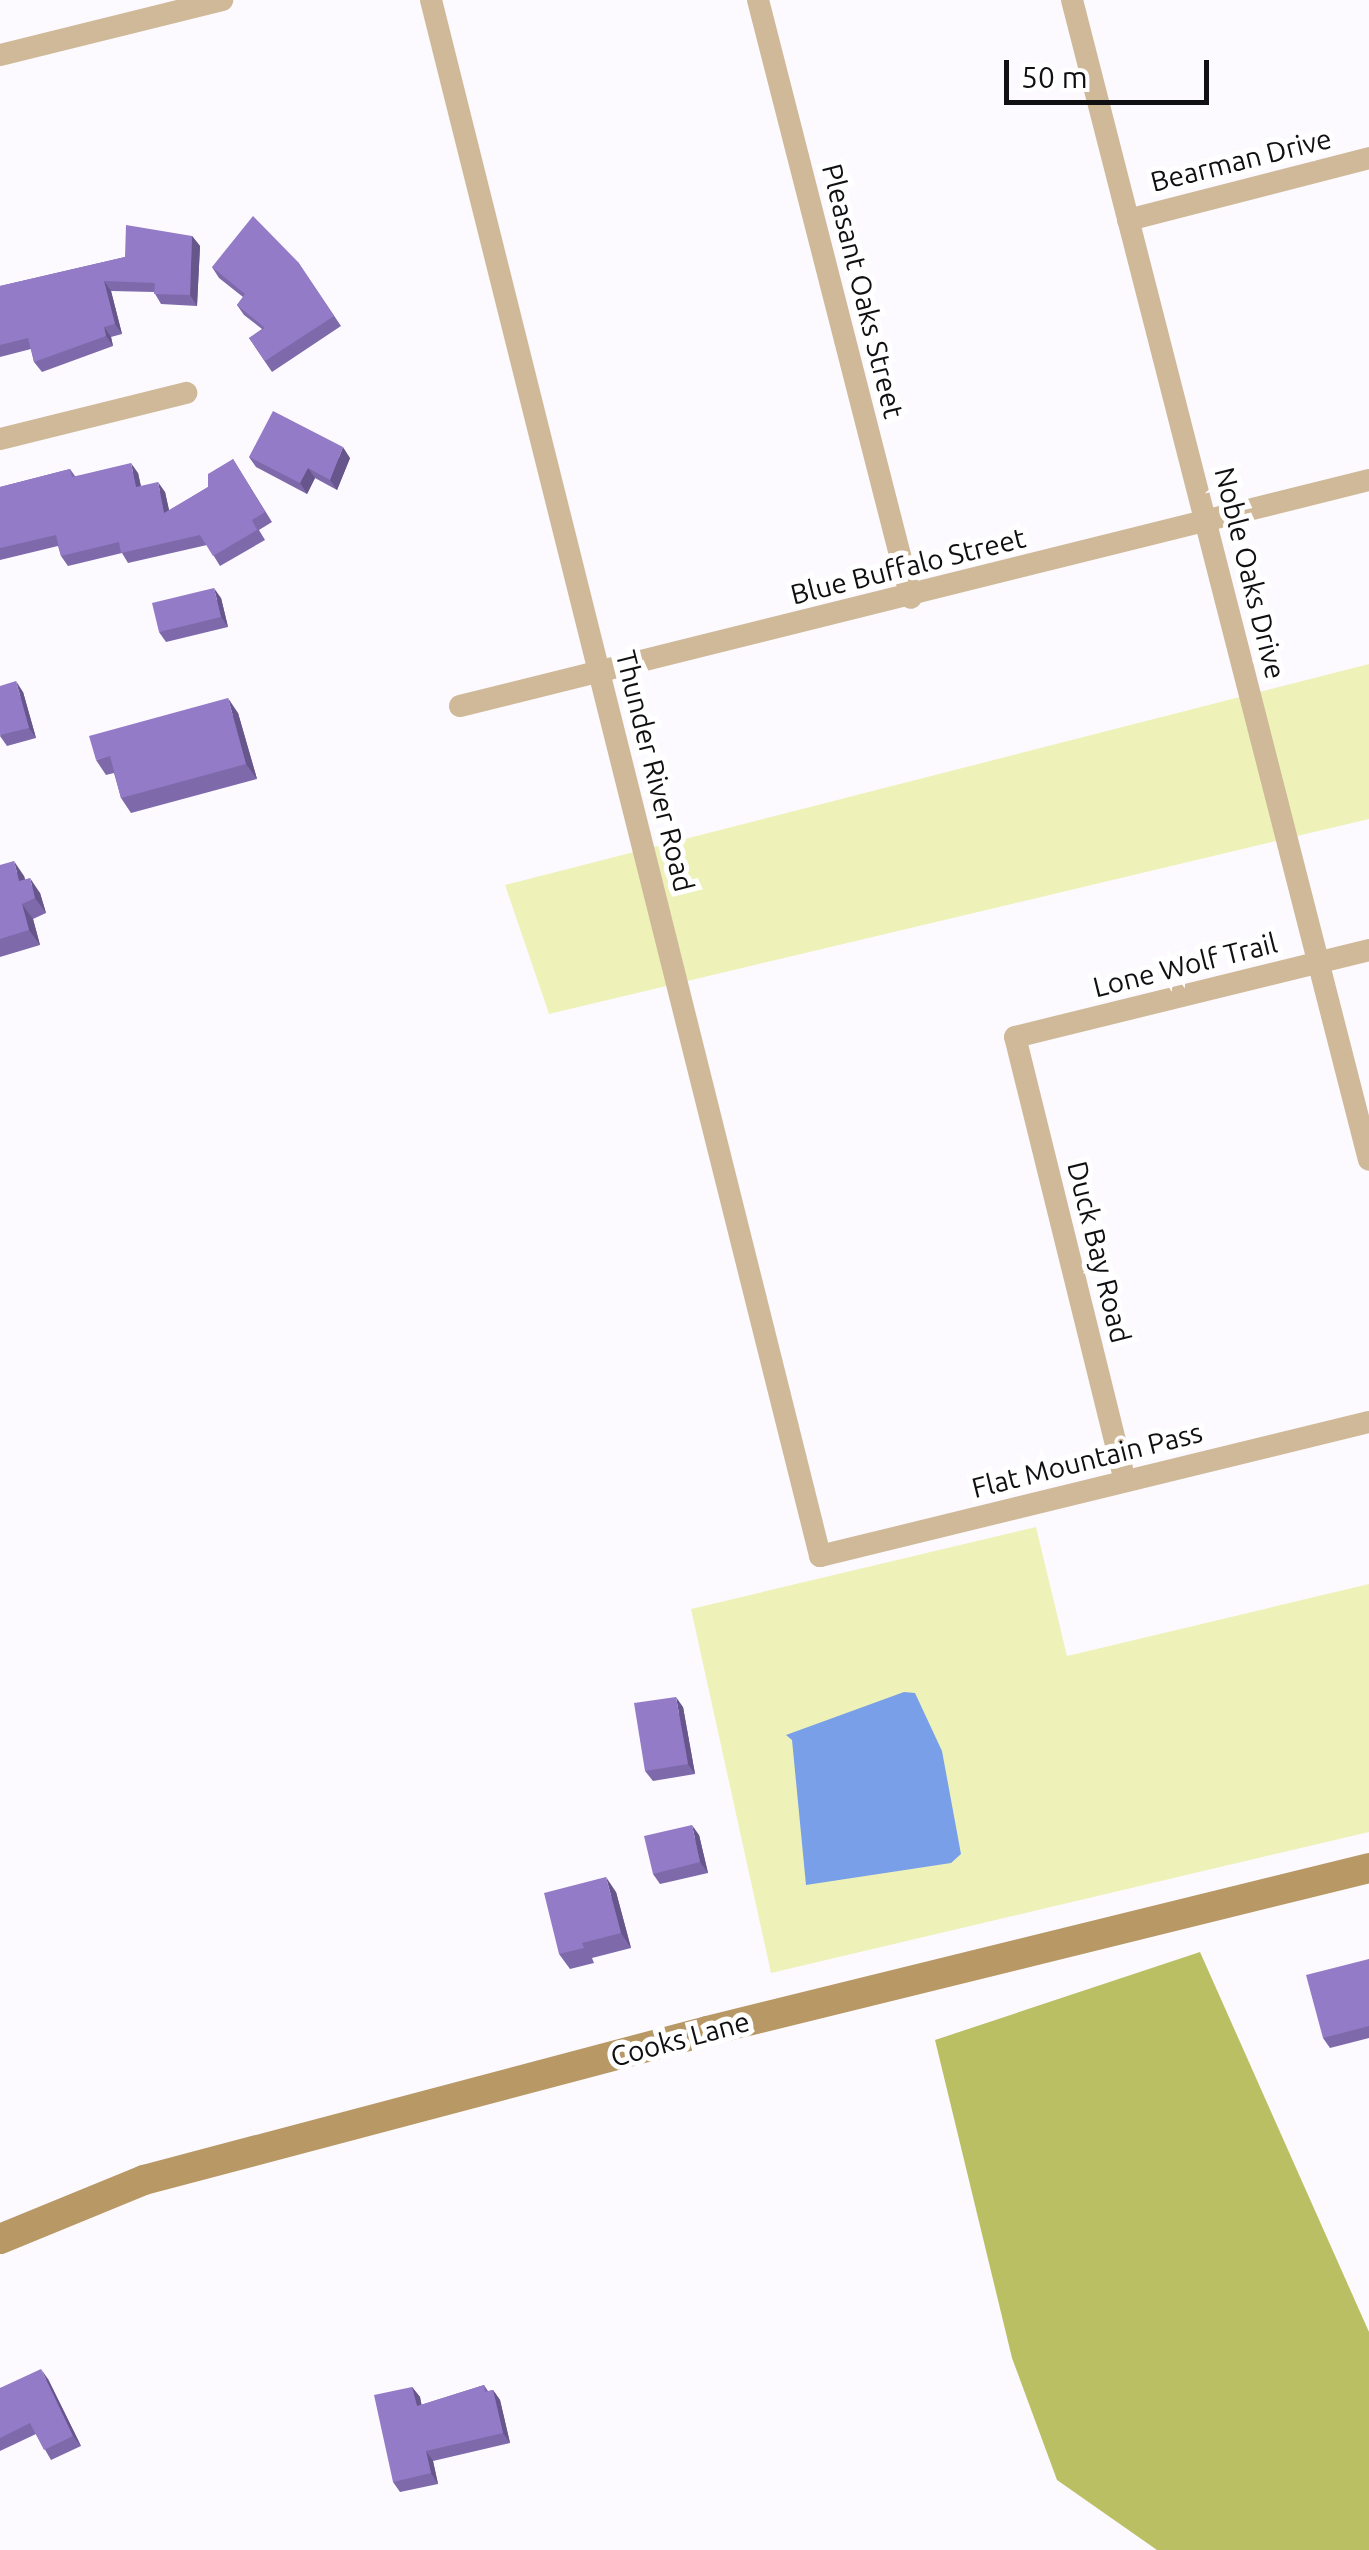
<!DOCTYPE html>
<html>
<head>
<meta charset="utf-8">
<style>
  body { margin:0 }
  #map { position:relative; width:1369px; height:2550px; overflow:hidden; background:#fcfaff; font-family:Ubuntu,sans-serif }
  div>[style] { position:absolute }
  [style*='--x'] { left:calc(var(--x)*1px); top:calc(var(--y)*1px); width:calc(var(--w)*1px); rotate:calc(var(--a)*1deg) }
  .green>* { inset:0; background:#eef2b9 }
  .forest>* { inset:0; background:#babf64 }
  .water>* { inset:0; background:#799fe8 }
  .street>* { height:22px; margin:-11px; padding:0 11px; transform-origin:11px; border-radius:11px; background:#cfb998 }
  .secondary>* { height:30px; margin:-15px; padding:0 15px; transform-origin:15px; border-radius:15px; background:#b89865 }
  .wall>* { inset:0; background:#7e6aab }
  .shaded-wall>* { inset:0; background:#67568b }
  .building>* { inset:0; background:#937bc7 }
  span { translate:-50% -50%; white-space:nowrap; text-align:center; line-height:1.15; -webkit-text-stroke:10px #fff; paint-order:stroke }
  .street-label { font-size:28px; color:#100f12 }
  .scale { position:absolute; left:1004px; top:60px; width:205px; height:45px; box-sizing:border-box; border:5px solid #100f12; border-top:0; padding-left:12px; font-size:30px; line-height:35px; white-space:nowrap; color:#100f12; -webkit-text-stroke:8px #fff; paint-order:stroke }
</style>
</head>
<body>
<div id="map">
  <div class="green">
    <div style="clip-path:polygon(1369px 664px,1369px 819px,549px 1014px,505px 885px)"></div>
    <div style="clip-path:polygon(1036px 1527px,1067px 1656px,1369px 1584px,1369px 1832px,771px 1973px,691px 1609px)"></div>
  </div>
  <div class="forest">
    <div style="clip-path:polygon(1200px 1952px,1369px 2332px,1369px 2550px,1157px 2550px,1057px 2480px,1012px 2358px,935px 2040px)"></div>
  </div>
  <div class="water">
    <div style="clip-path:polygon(904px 1692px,915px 1693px,942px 1751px,961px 1854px,951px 1863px,806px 1885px,792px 1740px,786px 1735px)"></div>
  </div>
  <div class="street">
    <div style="--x:431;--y:0;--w:1604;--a:75.96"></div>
    <div style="--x:820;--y:1556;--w:565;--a:-13.72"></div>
    <div style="--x:758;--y:0;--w:617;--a:75.65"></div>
    <div style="--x:1072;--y:0;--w:1197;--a:75.64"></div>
    <div style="--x:0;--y:55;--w:229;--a:-13.9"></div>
    <div style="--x:1128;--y:220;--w:249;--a:-14.4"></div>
    <div style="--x:0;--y:439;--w:192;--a:-13.9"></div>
    <div style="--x:460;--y:706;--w:937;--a:-13.96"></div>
    <div style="--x:1125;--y:1481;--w:457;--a:-103.9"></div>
    <div style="--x:1015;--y:1037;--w:365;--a:-13.8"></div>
  </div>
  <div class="secondary">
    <div style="--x:0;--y:2239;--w:156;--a:-22.3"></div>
    <div style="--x:144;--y:2180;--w:582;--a:-14.82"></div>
    <div style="--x:707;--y:2031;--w:682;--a:-13.83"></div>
  </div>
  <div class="wall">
    <div style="clip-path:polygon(192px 236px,200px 246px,197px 306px,161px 304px,154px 292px,111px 291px,122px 334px,111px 337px,113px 346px,42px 372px,34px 362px,31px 349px,0 357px,0 286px,125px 257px)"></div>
    <div style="clip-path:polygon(298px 262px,341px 326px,272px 372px,249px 338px,262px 329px,244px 315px,237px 305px,243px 297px,219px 278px,212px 267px)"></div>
    <div style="clip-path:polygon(249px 457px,350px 458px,337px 490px,315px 478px,307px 494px,256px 467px)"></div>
    <div style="clip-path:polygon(233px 459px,272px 522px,259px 530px,265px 540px,220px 566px,207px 545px,128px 563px,122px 553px,68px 566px,61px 556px,58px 546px,0 560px,0 487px,70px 469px,75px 476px,138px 473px,141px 486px,165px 492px,169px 511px,208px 487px)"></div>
    <div style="clip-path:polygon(221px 598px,228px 627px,166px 642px,159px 632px)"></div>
    <div style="clip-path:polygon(23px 692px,36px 738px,7px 746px,0 736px)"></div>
    <div style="clip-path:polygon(238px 713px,257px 779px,131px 813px,121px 798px,114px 773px,106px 775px,96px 760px)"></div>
    <div style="clip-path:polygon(0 865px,24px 876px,25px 880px,40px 893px,46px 913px,33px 919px,40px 945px,0 957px)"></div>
    <div style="clip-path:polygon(683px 1707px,695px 1774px,653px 1781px,645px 1771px)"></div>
    <div style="clip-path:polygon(699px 1835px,708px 1873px,660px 1884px,653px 1874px)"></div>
    <div style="clip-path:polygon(616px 1892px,631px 1948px,592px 1958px,594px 1963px,570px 1969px,559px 1954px)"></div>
    <div style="clip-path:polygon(1369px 1959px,1369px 2038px,1330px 2048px,1323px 2038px)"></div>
    <div style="clip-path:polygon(48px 2379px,81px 2446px,51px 2460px,36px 2434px,0 2451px,0 2388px)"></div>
    <div style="clip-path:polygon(484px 2385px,488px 2391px,493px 2390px,500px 2400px,510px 2443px,433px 2461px,438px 2484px,400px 2492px,393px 2482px,412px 2387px,420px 2397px,421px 2405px)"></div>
  </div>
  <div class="shaded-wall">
    <div style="clip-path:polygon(192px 236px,200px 246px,197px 306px,190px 295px)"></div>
    <div style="clip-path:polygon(104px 281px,111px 291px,122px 334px,115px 324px)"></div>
    <div style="clip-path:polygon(104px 327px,111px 337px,113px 346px,106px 336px)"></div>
    <div style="clip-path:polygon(343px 447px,350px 458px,337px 490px,330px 480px)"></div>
    <div style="clip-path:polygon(131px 463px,138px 473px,143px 497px,136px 487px)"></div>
    <div style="clip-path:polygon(308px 468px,315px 478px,307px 494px,300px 483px)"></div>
    <div style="clip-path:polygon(158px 482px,165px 492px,172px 523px,164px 513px)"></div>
    <div style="clip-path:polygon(214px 588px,221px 598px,228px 627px,221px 617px)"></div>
    <div style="clip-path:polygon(16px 681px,23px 692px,36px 738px,29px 728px)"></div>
    <div style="clip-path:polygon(228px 698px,238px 713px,257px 779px,246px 764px)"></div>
    <div style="clip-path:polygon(14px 861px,24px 876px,30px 896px,19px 881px)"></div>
    <div style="clip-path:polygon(30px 878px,40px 893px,46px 913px,35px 898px)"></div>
    <div style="clip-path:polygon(22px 904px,33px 919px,40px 945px,29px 930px)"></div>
    <div style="clip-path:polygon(676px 1697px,683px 1707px,695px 1774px,688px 1764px)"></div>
    <div style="clip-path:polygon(692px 1825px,699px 1835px,708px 1873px,700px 1862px)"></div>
    <div style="clip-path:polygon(606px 1877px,616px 1892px,631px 1948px,621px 1933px)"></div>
    <div style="clip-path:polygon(41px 2369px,48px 2379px,81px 2446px,73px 2436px)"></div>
    <div style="clip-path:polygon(412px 2387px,420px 2397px,424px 2416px,417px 2406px)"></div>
    <div style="clip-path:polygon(493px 2390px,500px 2400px,510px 2443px,503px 2433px)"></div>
    <div style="clip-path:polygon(426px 2451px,433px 2461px,438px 2484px,431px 2473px)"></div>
  </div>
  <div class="building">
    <div style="clip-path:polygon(253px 216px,298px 262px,334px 316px,265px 361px,249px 338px,265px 328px,237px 305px,245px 294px,212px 267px)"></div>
    <div style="clip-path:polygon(126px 225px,192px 236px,190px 295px,154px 294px,155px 283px,104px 281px,115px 324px,104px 327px,106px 336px,34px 362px,28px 338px,0 345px,0 286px,125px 257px)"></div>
    <div style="clip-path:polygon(273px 411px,343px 447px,330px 480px,308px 468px,300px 483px,249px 457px)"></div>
    <div style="clip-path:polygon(233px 459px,265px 512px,252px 520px,257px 530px,213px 556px,200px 535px,121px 553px,119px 542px,61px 556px,56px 535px,0 548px,0 487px,70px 469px,72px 477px,131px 463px,136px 487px,158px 482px,164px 513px,208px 487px,208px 474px)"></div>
    <div style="clip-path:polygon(214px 588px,221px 617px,159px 632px,152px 603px)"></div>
    <div style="clip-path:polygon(16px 681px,29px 728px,0 735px,0 686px)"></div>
    <div style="clip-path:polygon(228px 698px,246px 764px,121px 798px,110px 756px,96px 760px,89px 736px)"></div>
    <div style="clip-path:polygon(14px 861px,19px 881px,30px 878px,35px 898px,22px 904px,29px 930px,0 939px,0 865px)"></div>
    <div style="clip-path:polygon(676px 1697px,688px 1764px,645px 1771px,634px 1703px)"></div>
    <div style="clip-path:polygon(692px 1825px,700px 1862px,653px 1874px,644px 1836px)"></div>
    <div style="clip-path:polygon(606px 1877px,621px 1933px,582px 1943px,584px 1948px,559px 1954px,544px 1893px)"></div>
    <div style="clip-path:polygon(1369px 1959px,1369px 2026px,1323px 2038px,1306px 1975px)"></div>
    <div style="clip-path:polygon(41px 2369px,73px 2436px,44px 2450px,30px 2423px,0 2438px,0 2388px)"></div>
    <div style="clip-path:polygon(484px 2385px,485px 2392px,493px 2390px,503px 2433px,426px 2451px,431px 2473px,393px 2482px,374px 2395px,412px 2387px,417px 2406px)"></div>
  </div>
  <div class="street-label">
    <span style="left:1241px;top:160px;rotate:-14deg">Bearman Drive</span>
    <span style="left:863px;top:291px;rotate:76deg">Pleasant Oaks Street</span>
    <span style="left:908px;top:566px;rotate:-14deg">Blue Buffalo Street</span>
    <span style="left:1250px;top:573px;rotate:76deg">Noble Oaks Drive</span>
    <span style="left:655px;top:771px;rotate:76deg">Thunder River Road</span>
    <span style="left:1185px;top:965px;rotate:-14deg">Lone Wolf Trail</span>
    <span style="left:1099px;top:1252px;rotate:76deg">Duck Bay Road</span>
    <span style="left:1087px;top:1460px;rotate:-14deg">Flat Mountain Pass</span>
    <span style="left:680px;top:2039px;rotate:-15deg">Cooks Lane</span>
  </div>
  <div class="scale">50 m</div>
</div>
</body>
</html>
